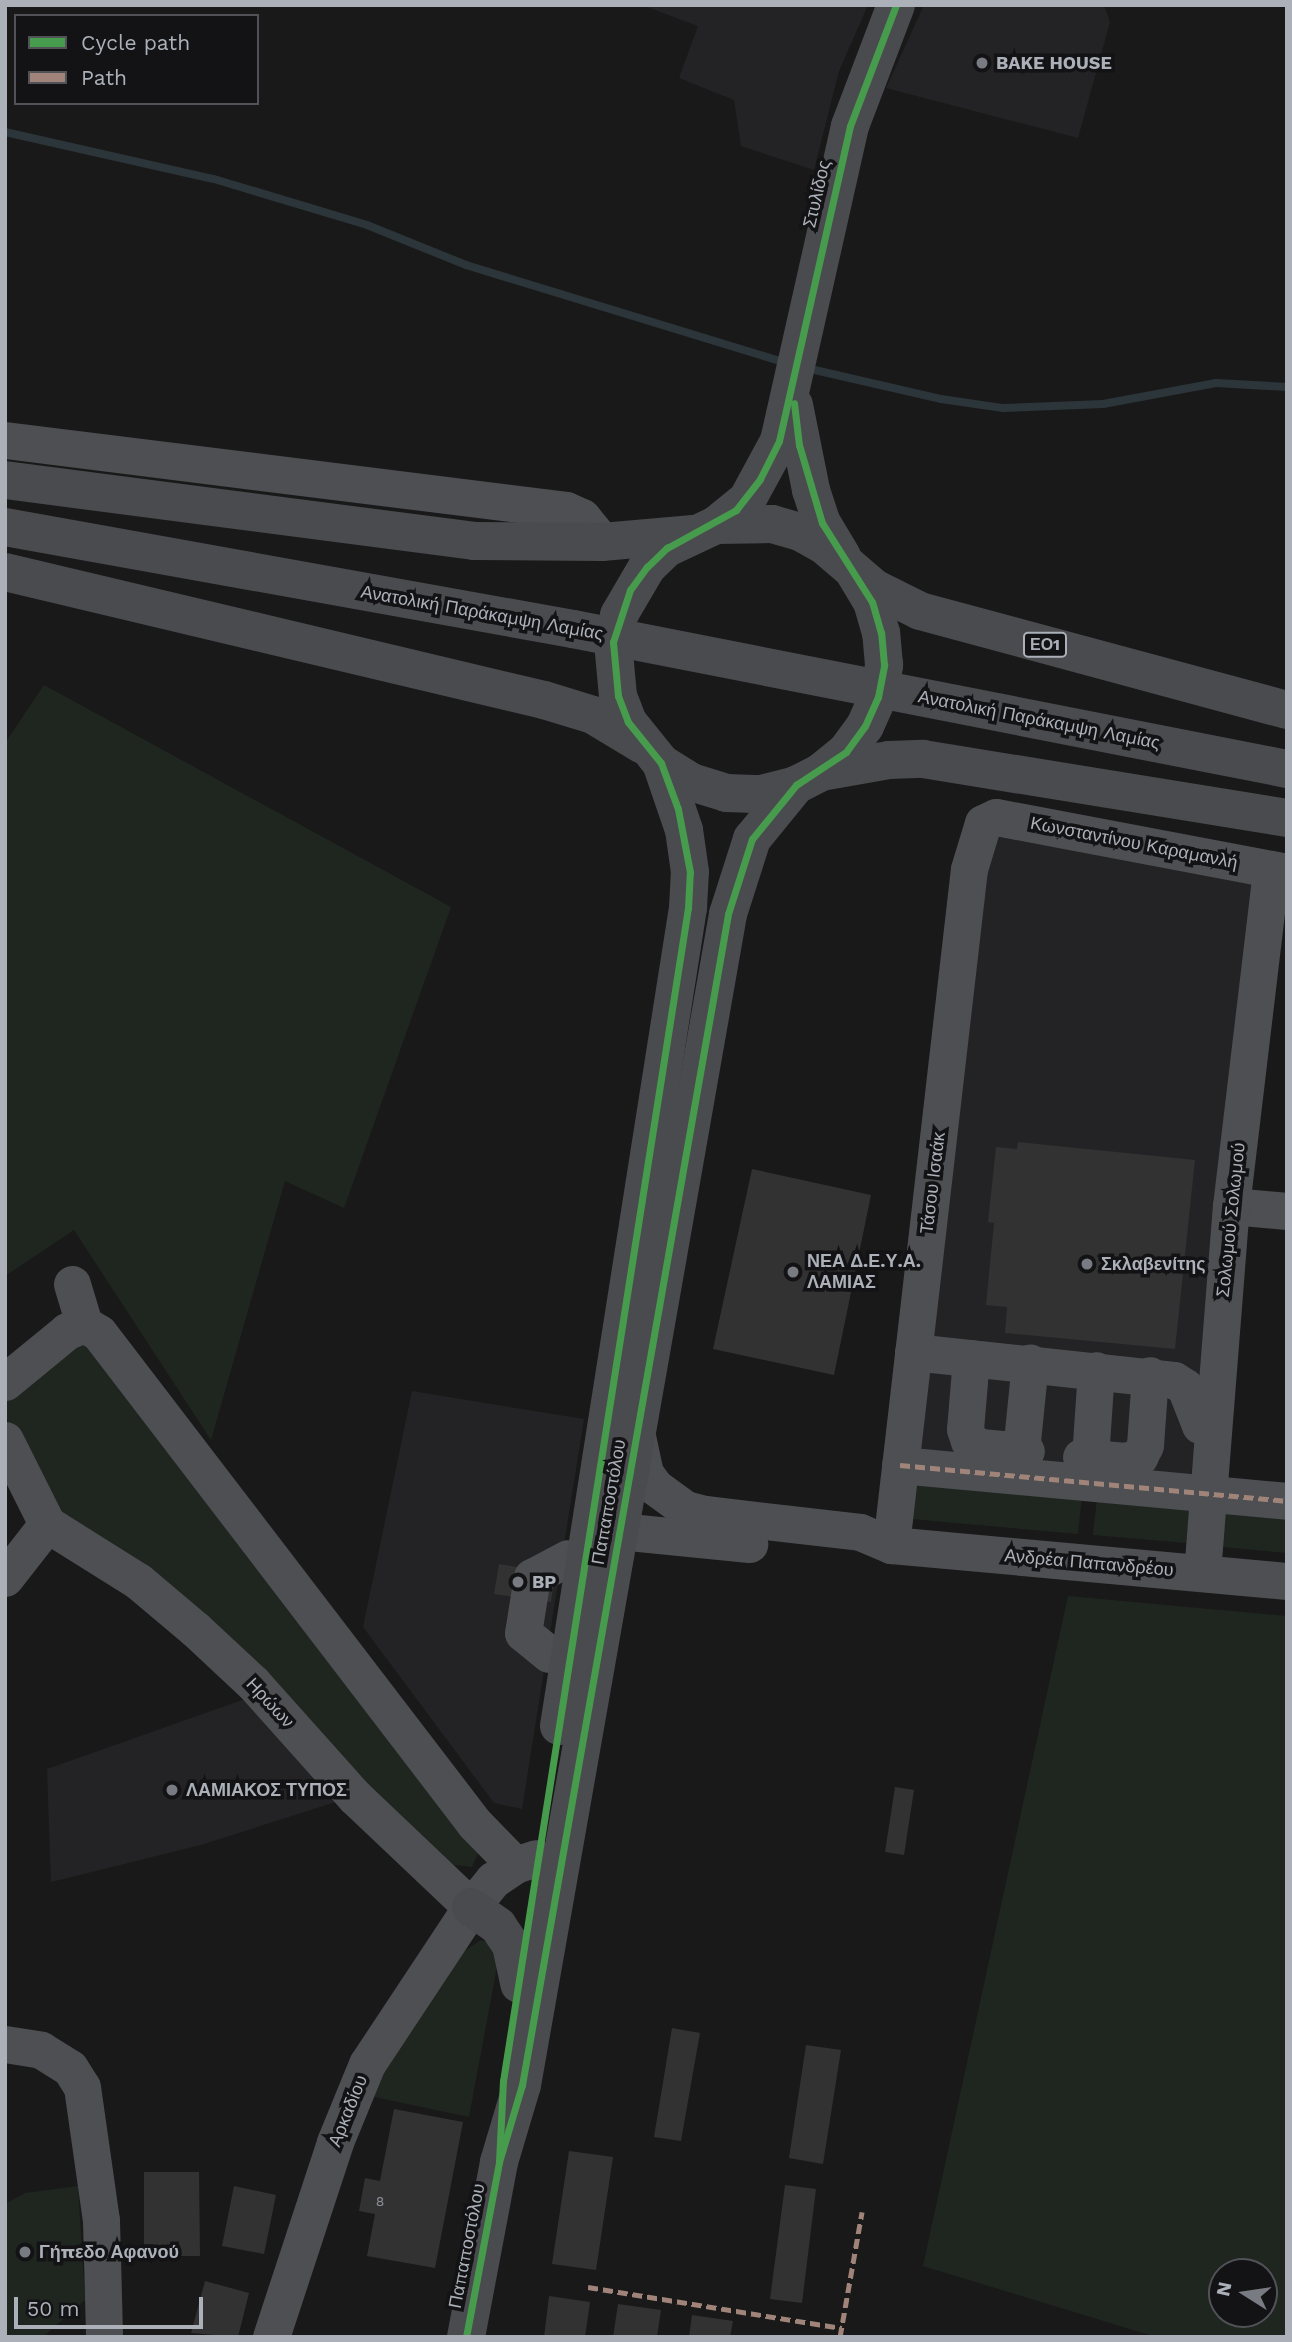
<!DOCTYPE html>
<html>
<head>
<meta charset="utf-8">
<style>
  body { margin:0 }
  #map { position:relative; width:1292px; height:2342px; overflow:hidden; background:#191919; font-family:"Work Sans",sans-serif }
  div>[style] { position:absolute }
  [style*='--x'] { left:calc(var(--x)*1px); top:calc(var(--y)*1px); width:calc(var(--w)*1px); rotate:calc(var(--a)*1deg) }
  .built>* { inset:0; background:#232325 }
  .green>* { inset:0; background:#1f2620 }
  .stream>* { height:8px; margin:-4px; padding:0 4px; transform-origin:4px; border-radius:4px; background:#2c353a }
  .building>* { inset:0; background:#323233 }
  .minor>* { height:37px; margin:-18.5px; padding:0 18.5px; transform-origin:18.5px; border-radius:18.5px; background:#4d4f52 }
  .major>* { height:38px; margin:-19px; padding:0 19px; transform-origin:19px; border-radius:19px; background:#4a4b4e }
  .major-bridge>* { height:38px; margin:-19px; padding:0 19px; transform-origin:19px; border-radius:19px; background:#4a4b4e }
  .quiet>* { height:5px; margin-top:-2.5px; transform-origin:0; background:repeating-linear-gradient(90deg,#a18479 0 10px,transparent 0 15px) }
  .cycleway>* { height:7px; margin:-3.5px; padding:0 3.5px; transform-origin:3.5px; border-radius:3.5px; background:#469c4c }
  .dots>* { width:19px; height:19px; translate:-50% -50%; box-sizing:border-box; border:4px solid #131315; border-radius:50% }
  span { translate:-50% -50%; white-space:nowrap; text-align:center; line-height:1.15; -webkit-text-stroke:7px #131315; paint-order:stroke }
  .number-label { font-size:14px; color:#8d9098 }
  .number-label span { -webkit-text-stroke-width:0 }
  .shield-label span { padding:2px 5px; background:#131315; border:2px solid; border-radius:5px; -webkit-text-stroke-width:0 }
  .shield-label { font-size:16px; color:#abb0b9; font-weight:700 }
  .poi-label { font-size:18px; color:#abb0b9; font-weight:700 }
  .left { translate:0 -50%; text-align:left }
  .street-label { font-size:18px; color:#abb0b9 }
  .frame { position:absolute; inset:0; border:7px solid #abb0b9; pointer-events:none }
  .legend { position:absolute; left:14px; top:14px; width:245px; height:91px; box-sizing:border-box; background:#131315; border:2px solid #505257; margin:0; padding:9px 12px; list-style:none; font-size:21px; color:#abb0b9 }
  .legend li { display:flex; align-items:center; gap:14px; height:35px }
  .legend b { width:35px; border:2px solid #505257 }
  .north { position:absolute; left:1208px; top:2258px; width:70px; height:70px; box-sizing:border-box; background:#131315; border:2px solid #505257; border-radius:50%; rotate:282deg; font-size:19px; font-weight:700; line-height:28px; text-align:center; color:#abb0b9 }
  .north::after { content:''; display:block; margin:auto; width:24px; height:32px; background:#787b81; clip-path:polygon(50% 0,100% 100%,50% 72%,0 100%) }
  .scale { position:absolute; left:14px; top:2297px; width:189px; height:32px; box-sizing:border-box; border:4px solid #abb0b9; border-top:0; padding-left:9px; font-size:21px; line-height:24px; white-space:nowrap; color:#abb0b9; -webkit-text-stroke:5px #131315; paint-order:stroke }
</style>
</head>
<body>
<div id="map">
  <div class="built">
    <div style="clip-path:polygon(642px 5px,868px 5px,839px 71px,814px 170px,741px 146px,734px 100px,679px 78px,698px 26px)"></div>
    <div style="clip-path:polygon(924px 5px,1104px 5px,1110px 22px,1078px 138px,886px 88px)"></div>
    <div style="clip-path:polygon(991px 836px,1257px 880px,1190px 1486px,912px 1458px)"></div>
    <div style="clip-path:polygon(412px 1391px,584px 1419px,522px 1809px,494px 1803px,363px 1627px)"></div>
    <div style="clip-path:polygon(248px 1698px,342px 1800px,201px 1845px,51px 1882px,47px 1769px)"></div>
  </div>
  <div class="green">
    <div style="clip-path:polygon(44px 685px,451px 907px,344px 1208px,285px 1181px,211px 1440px,74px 1230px,5px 1276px,5px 743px)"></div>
    <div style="clip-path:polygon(87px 1341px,482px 1845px,472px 1867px,447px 1864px,55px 1508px,5px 1416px,5px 1392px,49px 1355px)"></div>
    <div style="clip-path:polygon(915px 1481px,1082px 1496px,1078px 1534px,911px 1519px)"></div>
    <div style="clip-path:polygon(1097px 1498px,1190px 1506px,1186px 1543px,1093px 1535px)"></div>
    <div style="clip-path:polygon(1225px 1510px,1287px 1515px,1287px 1553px,1222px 1547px)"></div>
    <div style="clip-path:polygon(evenodd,1068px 1596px,1287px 1616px,1287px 2337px,1156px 2337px,923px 2266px,1068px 1596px,1222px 2272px,1264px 2272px,1264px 2314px,1222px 2314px,1222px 2272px)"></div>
    <div style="clip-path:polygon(481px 1940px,495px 1944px,499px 1956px,469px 2117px,365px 2095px,451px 1960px)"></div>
    <div style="clip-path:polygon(78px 2186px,85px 2300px,43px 2337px,5px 2337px,5px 2204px,25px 2193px)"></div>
  </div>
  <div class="stream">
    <div style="--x:5;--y:132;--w:214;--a:12.7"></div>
    <div style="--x:214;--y:179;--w:160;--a:16.7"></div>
    <div style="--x:367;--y:225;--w:107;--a:22"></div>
    <div style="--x:466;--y:265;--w:336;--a:17"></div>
    <div style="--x:806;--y:368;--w:139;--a:12.9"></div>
    <div style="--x:941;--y:399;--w:63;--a:8.3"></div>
    <div style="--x:1003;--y:408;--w:100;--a:-2.3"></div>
    <div style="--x:1103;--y:404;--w:115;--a:-10.5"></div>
    <div style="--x:1216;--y:383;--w:71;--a:3.2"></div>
  </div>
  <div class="building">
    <div style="clip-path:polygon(1018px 1142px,1195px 1160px,1175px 1349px,1005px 1333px,1007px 1307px,986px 1305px,994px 1223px,988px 1222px,996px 1147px,1017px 1149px)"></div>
    <div style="clip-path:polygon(752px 1169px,871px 1195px,834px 1375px,713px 1349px)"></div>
    <div style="clip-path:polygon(499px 1564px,555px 1573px,551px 1602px,494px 1594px)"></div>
    <div style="clip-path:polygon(895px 1787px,914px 1790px,904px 1855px,885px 1852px)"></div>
    <div style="clip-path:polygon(672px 2028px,700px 2033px,681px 2141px,654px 2137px)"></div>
    <div style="clip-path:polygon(806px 2045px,841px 2050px,823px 2164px,789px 2158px)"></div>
    <div style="clip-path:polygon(394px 2109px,463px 2122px,435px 2268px,367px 2256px,375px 2214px,359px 2211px,365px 2178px,380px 2181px)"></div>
    <div style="clip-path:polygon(569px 2151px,613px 2157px,596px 2270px,552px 2264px)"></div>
    <div style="clip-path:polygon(144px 2172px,199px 2172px,200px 2256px,144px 2256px)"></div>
    <div style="clip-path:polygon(785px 2185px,816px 2189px,802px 2303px,770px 2299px)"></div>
    <div style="clip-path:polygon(234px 2186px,276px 2195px,264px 2254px,222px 2246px)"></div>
    <div style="clip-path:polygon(205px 2281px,249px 2293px,238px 2337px,191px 2333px)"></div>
    <div style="clip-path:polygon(549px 2296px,590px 2302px,585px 2337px,544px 2337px)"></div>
    <div style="clip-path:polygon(618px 2304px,661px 2310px,657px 2337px,613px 2337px)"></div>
    <div style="clip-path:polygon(692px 2315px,733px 2321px,730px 2337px,689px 2337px)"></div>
  </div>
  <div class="minor">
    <div style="--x:5;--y:440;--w:565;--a:7.11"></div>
    <div style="--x:566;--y:510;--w:17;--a:24"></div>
    <div style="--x:582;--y:517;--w:32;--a:51"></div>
    <div style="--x:1231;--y:1206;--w:56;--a:5.1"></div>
    <div style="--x:72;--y:1284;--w:42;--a:73.3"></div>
    <div style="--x:913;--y:1352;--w:262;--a:6.1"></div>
    <div style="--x:1174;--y:1380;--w:13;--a:32"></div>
    <div style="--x:1185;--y:1387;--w:41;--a:68.5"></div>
    <div style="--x:1200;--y:1425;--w:14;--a:21"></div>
    <div style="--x:971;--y:1358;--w:71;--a:94.8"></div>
    <div style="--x:965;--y:1429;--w:13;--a:72"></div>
    <div style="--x:969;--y:1441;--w:13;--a:29"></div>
    <div style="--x:980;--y:1447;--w:46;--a:5"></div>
    <div style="--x:5;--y:1382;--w:80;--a:-39.4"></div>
    <div style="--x:67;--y:1331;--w:18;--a:-22"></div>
    <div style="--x:84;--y:1324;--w:17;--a:31"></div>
    <div style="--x:99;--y:1333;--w:618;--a:52.56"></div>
    <div style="--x:475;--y:1824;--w:57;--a:45.7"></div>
    <div style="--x:637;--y:1436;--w:38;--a:78"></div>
    <div style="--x:645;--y:1473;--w:17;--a:54"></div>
    <div style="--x:655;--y:1487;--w:37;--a:36"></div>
    <div style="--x:685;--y:1509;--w:21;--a:14"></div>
    <div style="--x:705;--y:1514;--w:156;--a:6.6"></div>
    <div style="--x:860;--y:1532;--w:34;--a:23"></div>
    <div style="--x:891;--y:1545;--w:398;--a:5.2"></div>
    <div style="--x:5;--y:1440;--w:94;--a:63.4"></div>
    <div style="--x:47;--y:1524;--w:107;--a:32.1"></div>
    <div style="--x:138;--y:1581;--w:75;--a:40.1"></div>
    <div style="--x:195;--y:1629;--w:79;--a:43"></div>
    <div style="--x:253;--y:1683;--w:153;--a:48.2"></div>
    <div style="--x:355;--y:1797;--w:160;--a:43.5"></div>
    <div style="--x:1021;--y:1451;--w:89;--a:-84.2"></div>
    <div style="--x:1081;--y:1457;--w:44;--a:5.2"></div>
    <div style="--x:1125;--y:1461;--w:15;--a:-16"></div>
    <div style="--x:1139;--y:1457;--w:13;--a:-63"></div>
    <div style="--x:1145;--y:1445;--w:70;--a:-85.9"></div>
    <div style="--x:1090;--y:1458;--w:88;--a:-86.1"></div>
    <div style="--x:900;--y:1465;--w:389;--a:5.3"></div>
    <div style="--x:596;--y:1514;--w:29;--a:36"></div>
    <div style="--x:619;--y:1531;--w:131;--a:5.7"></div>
    <div style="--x:891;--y:1545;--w:680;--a:-83.42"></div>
    <div style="--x:969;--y:869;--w:48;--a:-73.1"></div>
    <div style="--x:983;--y:823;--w:14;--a:-25"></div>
    <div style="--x:996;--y:817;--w:296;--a:10.7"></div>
    <div style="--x:1202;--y:1573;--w:368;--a:-85.5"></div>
    <div style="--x:1231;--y:1206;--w:339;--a:-83.2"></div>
    <div style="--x:5;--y:1578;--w:68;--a:-52.1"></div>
    <div style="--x:549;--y:1654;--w:33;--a:-141"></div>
    <div style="--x:523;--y:1633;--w:57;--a:-80.9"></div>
    <div style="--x:532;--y:1577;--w:40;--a:-28"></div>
    <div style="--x:5;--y:2044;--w:36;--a:9"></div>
    <div style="--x:41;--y:2050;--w:34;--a:32"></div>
    <div style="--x:70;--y:2068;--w:22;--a:58"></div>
    <div style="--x:82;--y:2087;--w:134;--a:81.9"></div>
    <div style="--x:101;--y:2220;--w:117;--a:88.5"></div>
    <div style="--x:271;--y:2337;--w:205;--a:-71.8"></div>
    <div style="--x:335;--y:2142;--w:84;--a:-67.7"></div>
    <div style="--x:367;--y:2064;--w:188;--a:-56.5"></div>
    <div style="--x:471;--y:1907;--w:35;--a:-51"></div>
    <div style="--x:493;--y:1880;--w:27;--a:-34"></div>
    <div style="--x:515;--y:1865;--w:22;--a:-18"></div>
  </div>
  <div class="major">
    <div style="--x:794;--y:405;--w:87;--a:78.7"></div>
    <div style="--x:811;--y:490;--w:35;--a:72"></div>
    <div style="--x:822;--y:523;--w:39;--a:59"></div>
    <div style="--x:5;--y:480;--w:473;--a:7.4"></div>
    <div style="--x:474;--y:541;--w:128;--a:0.4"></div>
    <div style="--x:602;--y:542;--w:89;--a:-5.1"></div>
    <div style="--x:716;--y:525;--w:56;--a:-1"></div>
    <div style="--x:772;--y:524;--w:29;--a:16"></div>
    <div style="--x:800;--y:532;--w:29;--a:29"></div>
    <div style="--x:825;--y:546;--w:65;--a:40.6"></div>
    <div style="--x:874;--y:588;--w:51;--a:26.6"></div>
    <div style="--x:920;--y:611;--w:380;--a:15.1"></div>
    <div style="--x:716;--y:525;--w:40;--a:-39"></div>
    <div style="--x:747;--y:500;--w:67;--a:-61.5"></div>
    <div style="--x:779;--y:441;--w:323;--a:-77.3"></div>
    <div style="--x:850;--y:126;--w:129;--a:-69.2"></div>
    <div style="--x:5;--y:527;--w:577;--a:10.18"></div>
    <div style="--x:573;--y:629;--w:728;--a:11.09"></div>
    <div style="--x:5;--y:572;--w:554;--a:13.36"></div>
    <div style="--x:544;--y:700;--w:51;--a:17"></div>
    <div style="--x:593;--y:715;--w:58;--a:31"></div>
    <div style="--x:661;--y:763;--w:36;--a:32"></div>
    <div style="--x:691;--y:782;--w:37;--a:17"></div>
    <div style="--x:726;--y:793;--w:35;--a:2"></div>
    <div style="--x:761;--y:794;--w:36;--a:-14"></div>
    <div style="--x:796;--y:785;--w:28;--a:-27"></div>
    <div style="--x:821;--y:772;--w:69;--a:-10"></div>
    <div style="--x:889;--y:760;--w:34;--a:-2"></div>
    <div style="--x:923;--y:759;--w:369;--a:9.2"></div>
    <div style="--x:559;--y:1726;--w:828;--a:-81.04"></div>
    <div style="--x:688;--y:908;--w:36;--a:-87"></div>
    <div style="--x:690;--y:872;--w:42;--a:-98.1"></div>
    <div style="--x:684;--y:830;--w:71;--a:-108.9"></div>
    <div style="--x:471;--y:1907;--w:33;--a:35"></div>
    <div style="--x:498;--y:1926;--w:23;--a:56"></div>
    <div style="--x:511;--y:1945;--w:40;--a:78"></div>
    <div style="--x:466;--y:2337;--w:178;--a:-79.3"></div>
    <div style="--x:499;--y:2162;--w:80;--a:-73.4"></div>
    <div style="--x:522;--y:2085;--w:1189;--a:-80.02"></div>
    <div style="--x:728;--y:914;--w:79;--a:-72.3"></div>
    <div style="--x:752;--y:839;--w:70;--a:-50.8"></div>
  </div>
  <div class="major-bridge">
    <div style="--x:661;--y:763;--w:53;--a:-128.8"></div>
    <div style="--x:628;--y:722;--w:28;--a:-111"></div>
    <div style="--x:618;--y:696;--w:54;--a:-95.3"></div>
    <div style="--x:613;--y:642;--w:28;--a:-77"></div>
    <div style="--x:619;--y:615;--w:56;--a:-59.7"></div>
    <div style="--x:647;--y:567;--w:28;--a:-44"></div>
    <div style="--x:667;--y:548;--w:54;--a:-25.1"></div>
    <div style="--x:821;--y:772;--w:32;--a:-39"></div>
    <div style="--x:846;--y:752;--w:32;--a:-54"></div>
    <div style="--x:865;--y:726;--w:32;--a:-66"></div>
    <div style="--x:878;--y:697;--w:33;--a:-79"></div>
    <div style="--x:884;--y:665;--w:32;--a:-95"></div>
    <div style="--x:881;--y:633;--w:32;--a:-106"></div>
    <div style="--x:872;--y:602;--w:33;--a:-121"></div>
  </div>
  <div class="quiet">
    <div style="--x:900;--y:1465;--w:389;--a:5.3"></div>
    <div style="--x:588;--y:2287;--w:257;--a:9.2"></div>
    <div style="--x:840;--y:2337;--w:127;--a:-80"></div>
  </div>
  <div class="cycleway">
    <div style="--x:499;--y:2162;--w:81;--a:-87.2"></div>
    <div style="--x:503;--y:2081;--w:1187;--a:-81.04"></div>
    <div style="--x:688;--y:908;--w:36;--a:-87"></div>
    <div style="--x:690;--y:872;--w:64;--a:-100.8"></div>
    <div style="--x:678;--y:809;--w:49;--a:-110.3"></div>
    <div style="--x:661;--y:763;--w:53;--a:-128.8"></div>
    <div style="--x:628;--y:722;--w:28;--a:-111"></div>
    <div style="--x:618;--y:696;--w:54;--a:-95.3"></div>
    <div style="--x:613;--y:642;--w:55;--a:-71.9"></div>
    <div style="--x:630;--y:590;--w:29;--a:-54"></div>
    <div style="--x:647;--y:567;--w:28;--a:-44"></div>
    <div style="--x:667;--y:548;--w:79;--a:-28.8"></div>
    <div style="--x:736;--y:510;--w:39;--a:-52"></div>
    <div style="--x:760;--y:479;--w:42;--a:-63.4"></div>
    <div style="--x:779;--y:441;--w:323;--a:-77.3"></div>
    <div style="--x:850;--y:126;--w:129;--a:-69.2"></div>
    <div style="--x:466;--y:2337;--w:178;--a:-79.3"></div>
    <div style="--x:499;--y:2162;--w:80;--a:-73.4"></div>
    <div style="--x:522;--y:2085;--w:1189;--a:-80.02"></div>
    <div style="--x:728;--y:914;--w:79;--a:-72.3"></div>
    <div style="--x:752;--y:839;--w:70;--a:-50.8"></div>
    <div style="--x:796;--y:785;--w:60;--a:-33.4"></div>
    <div style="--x:846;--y:752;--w:32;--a:-54"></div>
    <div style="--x:865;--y:726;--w:32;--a:-66"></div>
    <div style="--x:878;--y:697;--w:33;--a:-79"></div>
    <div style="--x:884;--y:665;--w:32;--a:-95"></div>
    <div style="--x:881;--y:633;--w:32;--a:-106"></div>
    <div style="--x:872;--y:602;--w:93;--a:-122.3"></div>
    <div style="--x:822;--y:523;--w:81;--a:-106.4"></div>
    <div style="--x:799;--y:445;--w:42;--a:-96.8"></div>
  </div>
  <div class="dots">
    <div style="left:982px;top:63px;background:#787b81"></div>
    <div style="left:1087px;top:1264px;background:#787b81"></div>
    <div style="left:793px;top:1272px;background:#787b81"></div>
    <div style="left:518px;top:1582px;background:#787b81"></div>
    <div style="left:172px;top:1790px;background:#787b81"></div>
    <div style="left:25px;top:2252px;background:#787b81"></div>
  </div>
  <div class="number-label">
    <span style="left:380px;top:2201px">8</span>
  </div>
  <div class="shield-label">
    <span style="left:1045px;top:645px">ΕΟ1</span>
  </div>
  <div class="poi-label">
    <span class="left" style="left:996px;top:63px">BAKE HOUSE</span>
    <span class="left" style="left:807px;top:1272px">ΝΕΑ Δ.Ε.Υ.Α.<br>ΛΑΜΙΑΣ</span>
    <span class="left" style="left:1101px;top:1264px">Σκλαβενίτης</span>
    <span class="left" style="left:532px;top:1582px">BP</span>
    <span class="left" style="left:186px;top:1790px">ΛΑΜΙΑΚΟΣ ΤΥΠΟΣ</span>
    <span class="left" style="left:39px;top:2252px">Γήπεδο Αφανού</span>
  </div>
  <div class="street-label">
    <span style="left:817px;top:194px;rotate:-77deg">Στυλίδος</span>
    <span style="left:482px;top:613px;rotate:10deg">Ανατολική Παράκαμψη Λαμίας</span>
    <span style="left:1039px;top:720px;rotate:11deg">Ανατολική Παράκαμψη Λαμίας</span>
    <span style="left:1134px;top:843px;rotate:11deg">Κωνσταντίνου Καραμανλή</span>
    <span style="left:933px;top:1183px;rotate:-83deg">Τάσου Ισαάκ</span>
    <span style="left:1231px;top:1220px;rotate:-84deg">Σολωμού Σολωμού</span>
    <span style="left:609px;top:1502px;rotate:-80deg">Παπαποστόλου</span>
    <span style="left:1089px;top:1563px;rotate:5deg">Ανδρέα Παπανδρέου</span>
    <span style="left:270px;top:1703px;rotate:47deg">Ηρώων</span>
    <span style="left:348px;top:2111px;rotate:-68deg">Αρκαδίου</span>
    <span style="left:467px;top:2246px;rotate:-79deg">Παπαποστόλου</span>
  </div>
  <div class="frame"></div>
  <ul class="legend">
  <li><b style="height:9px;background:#469c4c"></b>Cycle path</li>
  <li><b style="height:9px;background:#a18479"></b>Path</li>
  </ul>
  <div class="north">N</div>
  <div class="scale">50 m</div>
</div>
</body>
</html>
